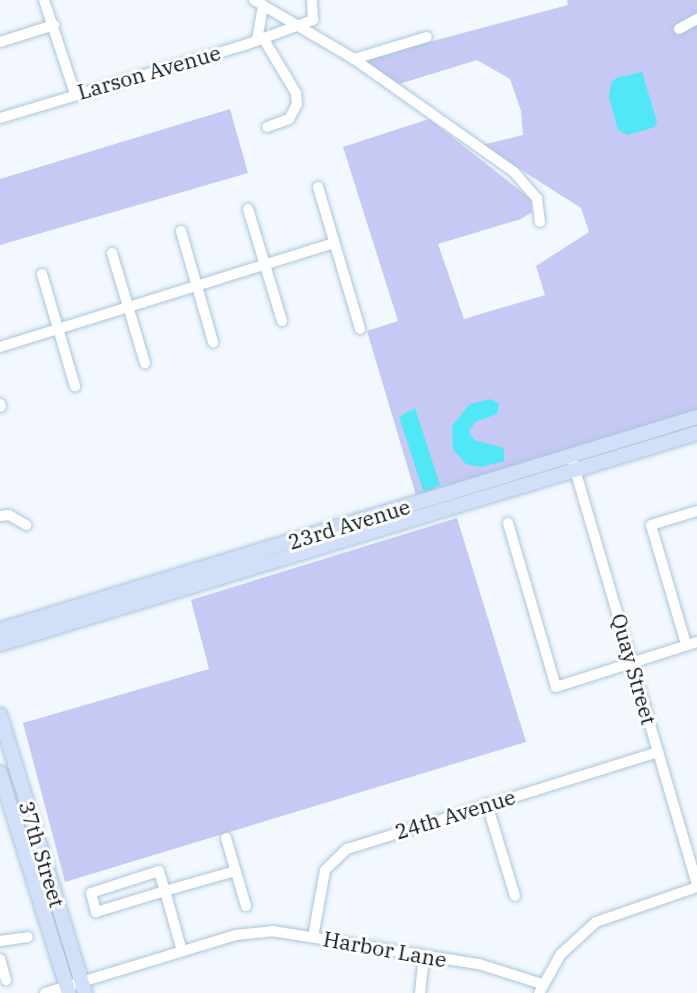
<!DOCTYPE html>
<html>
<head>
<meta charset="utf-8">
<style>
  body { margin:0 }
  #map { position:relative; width:697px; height:993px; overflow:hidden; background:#f2f8fd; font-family:"IBM Plex Serif",serif }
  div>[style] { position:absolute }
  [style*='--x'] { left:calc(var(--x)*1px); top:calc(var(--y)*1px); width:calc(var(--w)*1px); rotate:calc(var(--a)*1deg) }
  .green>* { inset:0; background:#c6c9f3 }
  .water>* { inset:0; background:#50e7f6 }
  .roads { filter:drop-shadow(0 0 2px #aac6dd) drop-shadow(0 0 2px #aac6dd) }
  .minor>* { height:10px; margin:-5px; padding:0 5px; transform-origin:5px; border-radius:5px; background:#fff }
  .major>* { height:14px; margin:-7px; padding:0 7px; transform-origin:7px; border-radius:7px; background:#d1dff8 }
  span { translate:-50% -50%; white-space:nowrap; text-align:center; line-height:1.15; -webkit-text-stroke:6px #fff; paint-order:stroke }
  .street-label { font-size:21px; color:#0a141c }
</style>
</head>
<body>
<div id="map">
  <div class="green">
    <div style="clip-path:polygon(567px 0,697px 0,697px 416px,418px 502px,367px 331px,398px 321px,343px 147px,429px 119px,531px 199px,532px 212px,521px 219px,438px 244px,464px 319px,545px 295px,536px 266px,589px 232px,581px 208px,482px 145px,523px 135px,521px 111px,510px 79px,477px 60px,399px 84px,361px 60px,568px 5px)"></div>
    <div style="clip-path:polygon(230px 109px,248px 173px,0 245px,0 179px)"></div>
    <div style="clip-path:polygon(457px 518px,526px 742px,65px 882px,23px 723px,209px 669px,191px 600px)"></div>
  </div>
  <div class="water">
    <div style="clip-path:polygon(642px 72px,657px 122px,655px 127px,628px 135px,618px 130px,609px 97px,611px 84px,616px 78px)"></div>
    <div style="clip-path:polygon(491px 399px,499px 404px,497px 414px,475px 422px,469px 432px,474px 440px,504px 448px,504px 461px,481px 467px,466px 464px,453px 449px,452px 426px,470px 404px)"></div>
    <div style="clip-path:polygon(415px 408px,440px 485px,424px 493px,399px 417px)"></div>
  </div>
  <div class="roads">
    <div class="minor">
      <div style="--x:44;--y:0;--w:99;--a:71.7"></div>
      <div style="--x:254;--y:0;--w:116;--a:30.5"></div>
      <div style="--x:354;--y:59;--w:196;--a:35.2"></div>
      <div style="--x:514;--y:172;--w:35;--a:49"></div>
      <div style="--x:537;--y:198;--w:24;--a:83"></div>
      <div style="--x:679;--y:29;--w:21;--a:-29"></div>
      <div style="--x:263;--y:38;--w:64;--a:59"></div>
      <div style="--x:296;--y:93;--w:11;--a:85"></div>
      <div style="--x:297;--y:104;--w:17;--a:118"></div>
      <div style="--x:289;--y:119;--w:23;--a:160"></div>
      <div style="--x:257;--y:40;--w:35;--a:-80"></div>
      <div style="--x:0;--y:42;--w:57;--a:-17.5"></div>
      <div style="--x:354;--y:59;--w:76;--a:-16.8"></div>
      <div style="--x:0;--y:118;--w:252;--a:-16.6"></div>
      <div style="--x:242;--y:46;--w:76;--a:-20.1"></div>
      <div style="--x:313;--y:20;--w:20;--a:-93"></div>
      <div style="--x:318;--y:187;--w:148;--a:73.5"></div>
      <div style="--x:248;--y:209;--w:117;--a:73.1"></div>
      <div style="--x:181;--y:231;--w:116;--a:73.9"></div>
      <div style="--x:112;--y:253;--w:115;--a:73.3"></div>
      <div style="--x:42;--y:274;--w:117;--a:73.6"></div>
      <div style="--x:0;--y:347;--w:350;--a:-17.3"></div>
      <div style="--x:0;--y:404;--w:3;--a:72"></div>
      <div style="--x:573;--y:463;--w:438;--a:73.6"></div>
      <div style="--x:0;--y:516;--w:9;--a:-6"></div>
      <div style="--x:9;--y:515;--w:20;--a:30"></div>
      <div style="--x:508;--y:523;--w:171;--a:73.7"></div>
      <div style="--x:556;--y:687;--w:148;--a:-17.7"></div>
      <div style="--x:686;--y:644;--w:124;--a:-106.4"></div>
      <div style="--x:651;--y:525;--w:48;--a:-16.9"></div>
      <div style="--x:487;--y:804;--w:96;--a:73.1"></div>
      <div style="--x:226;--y:838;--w:71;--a:73.6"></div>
      <div style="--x:313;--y:937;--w:68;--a:-79.8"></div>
      <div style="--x:325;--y:870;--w:30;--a:-44"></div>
      <div style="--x:347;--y:849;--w:326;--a:-17.3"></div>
      <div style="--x:0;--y:941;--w:28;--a:-8"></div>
      <div style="--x:182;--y:951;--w:62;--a:-105.8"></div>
      <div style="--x:165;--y:891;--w:21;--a:-107"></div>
      <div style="--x:159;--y:871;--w:71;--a:162.1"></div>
      <div style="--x:91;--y:893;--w:20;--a:75"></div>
      <div style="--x:96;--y:912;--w:72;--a:-16.9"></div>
      <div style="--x:165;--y:891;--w:73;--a:-15.9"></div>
      <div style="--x:0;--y:959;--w:22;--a:74"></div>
      <div style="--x:45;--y:993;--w:200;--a:-16.9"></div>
      <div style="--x:236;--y:935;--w:36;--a:-6"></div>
      <div style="--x:272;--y:931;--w:210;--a:9.1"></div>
      <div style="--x:479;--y:964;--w:66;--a:17.6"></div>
      <div style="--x:420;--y:993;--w:38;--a:-84"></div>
      <div style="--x:539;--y:993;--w:45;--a:-60.6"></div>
      <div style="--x:561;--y:954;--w:47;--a:-42.4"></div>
      <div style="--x:596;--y:922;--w:107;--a:-19.1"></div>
    </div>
    <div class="major">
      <div style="--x:0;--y:630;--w:729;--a:-16.99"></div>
      <div style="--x:0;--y:644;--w:728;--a:-16.84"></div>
      <div style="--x:0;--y:715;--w:291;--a:73"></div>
      <div style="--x:0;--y:773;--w:231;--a:72.6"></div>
    </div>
  </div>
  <div class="street-label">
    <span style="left:149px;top:72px;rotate:-16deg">Larson Avenue</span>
    <span style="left:349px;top:524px;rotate:-17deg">23rd Avenue</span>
    <span style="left:634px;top:669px;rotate:74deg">Quay Street</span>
    <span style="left:455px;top:814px;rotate:-17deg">24th Avenue</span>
    <span style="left:42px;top:854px;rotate:73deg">37th Street</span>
    <span style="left:385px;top:949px;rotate:10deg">Harbor Lane</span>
  </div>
</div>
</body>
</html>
